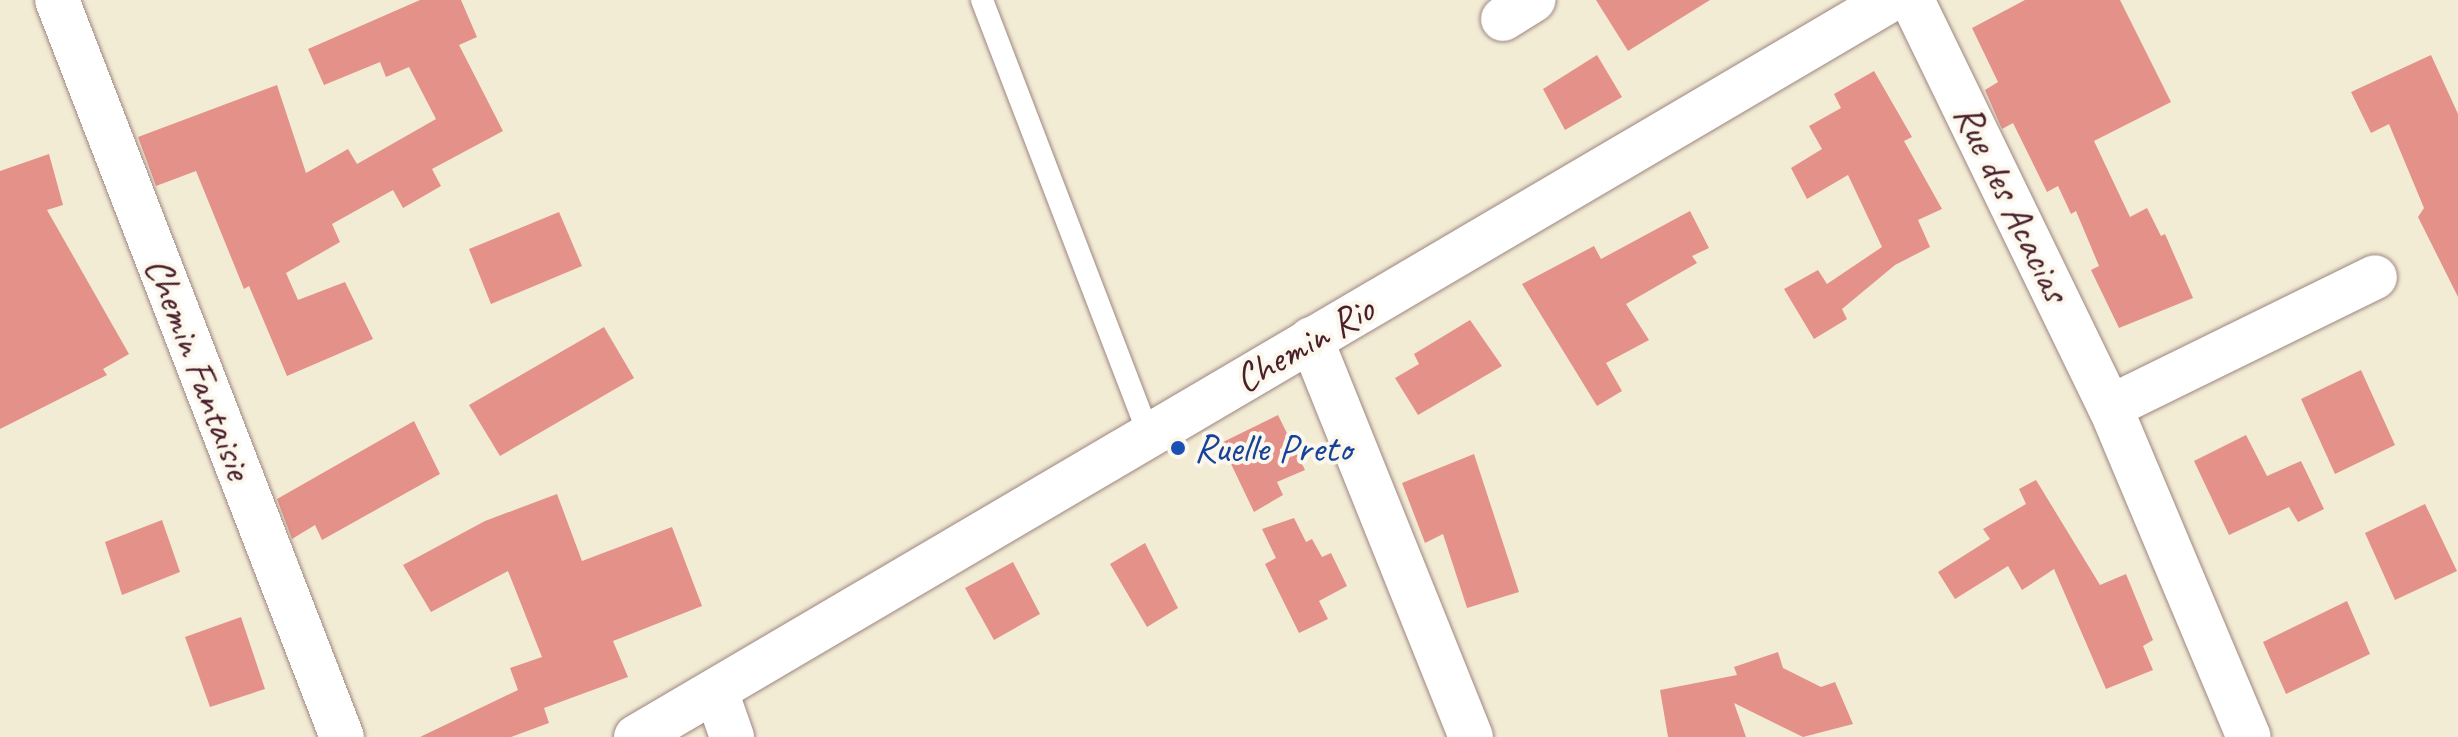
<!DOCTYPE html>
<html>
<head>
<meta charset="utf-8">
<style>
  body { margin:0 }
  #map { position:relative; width:2458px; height:737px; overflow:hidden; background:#f3ecd5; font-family:Caveat,sans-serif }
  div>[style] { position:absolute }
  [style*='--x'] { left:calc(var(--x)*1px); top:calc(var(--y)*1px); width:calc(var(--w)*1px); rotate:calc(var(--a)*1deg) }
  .building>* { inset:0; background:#e49189 }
  .roads { filter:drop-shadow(0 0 2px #9e8680) drop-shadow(0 0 2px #9e8680) }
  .lane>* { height:22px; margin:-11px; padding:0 11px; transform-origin:11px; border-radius:11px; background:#fff }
  .street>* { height:44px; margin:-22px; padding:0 22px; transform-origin:22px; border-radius:22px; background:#fff }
  .dots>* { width:22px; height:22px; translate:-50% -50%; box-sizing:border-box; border:4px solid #fbf7ec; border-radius:50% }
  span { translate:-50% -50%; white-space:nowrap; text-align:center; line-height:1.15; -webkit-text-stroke:8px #fbf7ec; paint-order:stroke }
  .street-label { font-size:40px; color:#4a1f2b }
  .transit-label { font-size:40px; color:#164399 }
  .left { translate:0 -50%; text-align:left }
</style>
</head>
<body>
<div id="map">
  <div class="building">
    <div style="clip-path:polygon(420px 0,461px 0,477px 37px,459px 45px,503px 131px,432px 169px,441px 186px,403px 208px,393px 190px,332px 224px,340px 242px,286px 273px,298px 300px,345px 282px,373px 339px,287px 376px,249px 286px,244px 289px,196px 171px,156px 186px,138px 137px,277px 85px,306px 173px,348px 149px,357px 164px,436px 119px,409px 67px,386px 77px,380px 62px,324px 85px,308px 49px)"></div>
    <div style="clip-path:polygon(1596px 0,1710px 0,1628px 51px)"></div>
    <div style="clip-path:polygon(2025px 0,2120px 0,2171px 102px,2094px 141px,2130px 217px,2147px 208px,2161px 236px,2165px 234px,2193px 298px,2119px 328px,2091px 270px,2099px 266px,2076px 211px,2071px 214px,2058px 186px,2047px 192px,2013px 123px,2002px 129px,1985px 90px,1998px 82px,1972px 28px)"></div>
    <div style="clip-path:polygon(1597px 55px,1622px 97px,1565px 130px,1543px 89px)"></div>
    <div style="clip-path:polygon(2431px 55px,2458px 114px,2458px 297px,2418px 217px,2424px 208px,2389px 124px,2371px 133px,2351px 92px)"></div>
    <div style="clip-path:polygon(1874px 71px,1912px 137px,1904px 141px,1942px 209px,1918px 220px,1930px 247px,1895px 265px,1842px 309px,1847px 319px,1814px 339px,1784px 289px,1818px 270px,1827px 284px,1882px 247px,1848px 175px,1807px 199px,1791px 168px,1822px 149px,1809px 126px,1841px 108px,1834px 94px)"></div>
    <div style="clip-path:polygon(49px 154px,63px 205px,47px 210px,129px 354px,103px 369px,107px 375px,0 429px,0 171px)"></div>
    <div style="clip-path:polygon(1690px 211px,1709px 248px,1692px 256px,1697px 263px,1626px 304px,1649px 340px,1606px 363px,1622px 391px,1597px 406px,1522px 284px,1594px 246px,1601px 259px)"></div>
    <div style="clip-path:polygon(559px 212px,582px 266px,491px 304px,469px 249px)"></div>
    <div style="clip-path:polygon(1470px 320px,1502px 366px,1418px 415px,1395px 378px,1419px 364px,1414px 354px)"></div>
    <div style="clip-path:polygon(604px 327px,634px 378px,500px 456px,469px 405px)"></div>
    <div style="clip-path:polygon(2361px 370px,2395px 445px,2335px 474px,2301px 399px)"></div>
    <div style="clip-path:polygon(1278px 415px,1305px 470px,1277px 482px,1283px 495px,1254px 512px,1221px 443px)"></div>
    <div style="clip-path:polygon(414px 421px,440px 474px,322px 540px,315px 525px,292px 539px,277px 499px)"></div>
    <div style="clip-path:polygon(2246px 435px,2267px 476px,2301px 461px,2324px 509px,2298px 522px,2289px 507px,2229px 535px,2194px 461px)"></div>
    <div style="clip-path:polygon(1474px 454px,1519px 592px,1467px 608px,1443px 534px,1425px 543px,1402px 483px)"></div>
    <div style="clip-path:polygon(2036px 480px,2100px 585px,2126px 574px,2153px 640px,2143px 646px,2153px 670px,2106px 689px,2054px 569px,2022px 590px,2008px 566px,1955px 599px,1938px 572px,1990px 539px,1983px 529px,2026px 504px,2019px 489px)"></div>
    <div style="clip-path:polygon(557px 494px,582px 561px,672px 527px,702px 606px,613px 641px,628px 677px,544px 708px,549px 723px,511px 737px,420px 737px,518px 690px,510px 668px,542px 657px,508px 571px,431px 612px,403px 565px,485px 521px)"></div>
    <div style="clip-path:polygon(2425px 504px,2457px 571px,2395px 600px,2365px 533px)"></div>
    <div style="clip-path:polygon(1294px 518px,1306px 542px,1312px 539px,1322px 557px,1331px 553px,1347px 586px,1319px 601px,1328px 619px,1299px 633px,1265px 564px,1276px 558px,1262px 529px)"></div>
    <div style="clip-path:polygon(162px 520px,180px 572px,122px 595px,105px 542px)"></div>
    <div style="clip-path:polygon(1145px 543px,1178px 608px,1147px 627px,1110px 564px)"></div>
    <div style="clip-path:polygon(1013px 562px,1040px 614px,994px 640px,965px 588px)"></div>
    <div style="clip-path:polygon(2347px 601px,2370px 654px,2286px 694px,2263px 642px)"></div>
    <div style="clip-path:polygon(241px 617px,265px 689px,210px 707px,185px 637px)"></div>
    <div style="clip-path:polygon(1778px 652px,1783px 668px,1821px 687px,1835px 682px,1853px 724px,1803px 737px,1734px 703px,1746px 737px,1668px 737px,1660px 690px,1737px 675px,1734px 667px)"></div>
  </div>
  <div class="roads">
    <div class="lane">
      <div style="--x:982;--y:0;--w:466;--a:69"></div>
    </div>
    <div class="street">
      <div style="--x:57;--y:0;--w:790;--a:68.86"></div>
      <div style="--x:1912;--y:0;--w:453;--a:64.1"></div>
      <div style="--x:2110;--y:407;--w:358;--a:67.2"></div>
      <div style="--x:1503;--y:19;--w:36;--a:-32"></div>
      <div style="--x:1311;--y:339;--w:429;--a:68.1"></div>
      <div style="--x:2110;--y:407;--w:295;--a:-26.1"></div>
      <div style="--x:716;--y:691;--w:49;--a:70.8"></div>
      <div style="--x:636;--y:737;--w:1455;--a:-30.44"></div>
    </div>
  </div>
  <div class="dots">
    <div style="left:1178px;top:448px;background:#1a4fb4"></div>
  </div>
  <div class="street-label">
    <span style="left:2012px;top:203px;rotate:64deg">Rue des Acacias</span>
    <span style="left:1304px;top:344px;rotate:-30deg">Chemin Rio</span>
    <span style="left:199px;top:368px;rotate:69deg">Chemin Fantaisie</span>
  </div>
  <div class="transit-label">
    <span class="left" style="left:1194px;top:448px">Ruelle Preto</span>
  </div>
</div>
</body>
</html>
